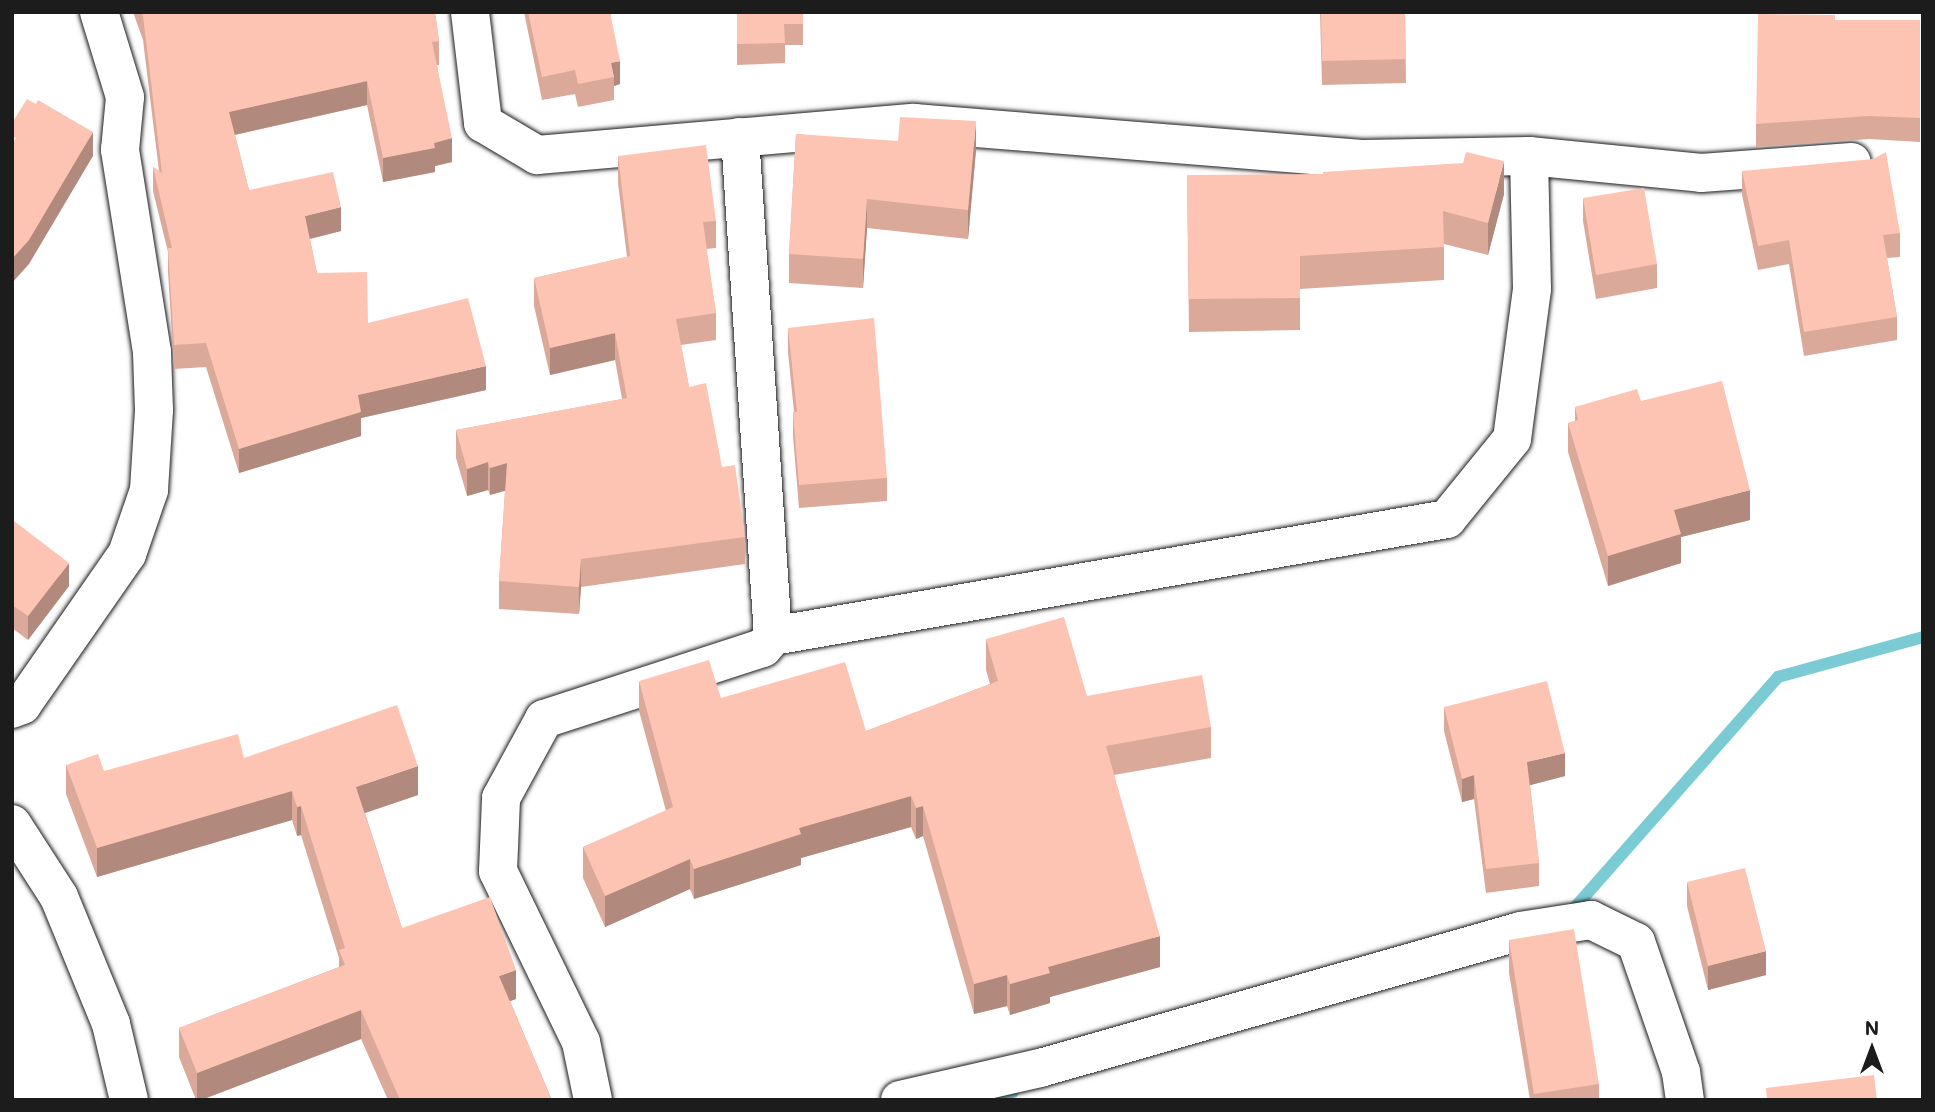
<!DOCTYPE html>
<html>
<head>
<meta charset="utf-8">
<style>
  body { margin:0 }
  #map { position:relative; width:1935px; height:1112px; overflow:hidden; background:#fff; font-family:Mali,sans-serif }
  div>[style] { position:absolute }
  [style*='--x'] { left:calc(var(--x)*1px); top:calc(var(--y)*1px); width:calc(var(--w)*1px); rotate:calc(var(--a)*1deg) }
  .stream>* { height:12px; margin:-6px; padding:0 6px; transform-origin:6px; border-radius:6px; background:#7bcbd4 }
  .roads { filter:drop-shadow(0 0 2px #1c1c1c) drop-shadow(0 0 2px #1c1c1c) }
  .street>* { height:38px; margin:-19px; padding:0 19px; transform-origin:19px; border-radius:19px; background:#fff }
  .wall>* { inset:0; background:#daa99a }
  .shaded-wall>* { inset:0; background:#b1897d }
  .building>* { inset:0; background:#fdc4b3 }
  span { translate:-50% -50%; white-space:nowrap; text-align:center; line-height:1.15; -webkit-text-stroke:7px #fff; paint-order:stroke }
  .frame { position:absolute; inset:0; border:14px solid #1c1c1c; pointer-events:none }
  .north { position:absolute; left:1837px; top:1014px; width:70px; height:70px; -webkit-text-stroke:5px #fff; paint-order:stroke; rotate:0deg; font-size:19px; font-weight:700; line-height:28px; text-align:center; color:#1c1c1c }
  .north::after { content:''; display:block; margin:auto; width:24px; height:32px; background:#1c1c1c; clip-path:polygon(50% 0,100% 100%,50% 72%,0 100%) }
</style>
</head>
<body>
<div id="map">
  <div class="stream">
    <div style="--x:1570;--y:913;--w:315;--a:-48.6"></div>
    <div style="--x:1778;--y:677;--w:150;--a:-15.4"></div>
    <div style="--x:990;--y:1100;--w:24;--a:-19"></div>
  </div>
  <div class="roads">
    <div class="street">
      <div style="--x:470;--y:12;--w:112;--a:83.3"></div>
      <div style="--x:483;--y:123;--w:63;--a:30.7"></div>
      <div style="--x:537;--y:155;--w:378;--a:-4.9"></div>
      <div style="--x:914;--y:123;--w:449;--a:4.6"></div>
      <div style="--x:1362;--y:159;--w:167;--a:-1"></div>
      <div style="--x:1529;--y:156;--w:173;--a:5.6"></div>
      <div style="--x:1701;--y:173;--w:151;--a:-4.2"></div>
      <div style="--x:773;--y:636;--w:684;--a:-9.85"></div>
      <div style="--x:1447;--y:519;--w:103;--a:-50.9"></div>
      <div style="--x:1512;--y:439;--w:151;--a:-82.4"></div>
      <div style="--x:1532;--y:289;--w:133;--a:-91.3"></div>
      <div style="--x:12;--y:709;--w:11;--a:-22"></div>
      <div style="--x:22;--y:705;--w:184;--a:-55.2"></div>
      <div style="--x:127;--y:554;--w:68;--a:-71"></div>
      <div style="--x:149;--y:490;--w:80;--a:-86.4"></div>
      <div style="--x:154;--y:410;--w:58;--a:-92"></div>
      <div style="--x:152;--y:352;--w:205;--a:-99"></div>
      <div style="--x:120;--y:150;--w:53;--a:-84.6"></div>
      <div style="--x:125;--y:97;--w:89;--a:-107"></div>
      <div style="--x:12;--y:824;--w:87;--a:57.2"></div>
      <div style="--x:59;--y:897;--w:137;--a:67.7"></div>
      <div style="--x:111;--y:1024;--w:78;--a:76.7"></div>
      <div style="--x:593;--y:1100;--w:59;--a:-101.7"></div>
      <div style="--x:581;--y:1042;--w:190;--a:-115.9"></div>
      <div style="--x:498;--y:871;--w:73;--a:-87.6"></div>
      <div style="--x:501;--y:798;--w:90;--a:-61.4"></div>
      <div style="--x:544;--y:719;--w:230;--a:-18"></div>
      <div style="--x:763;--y:648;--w:16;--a:-50"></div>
      <div style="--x:773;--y:636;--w:500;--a:-93.78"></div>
      <div style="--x:900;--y:1100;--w:144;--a:-12.9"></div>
      <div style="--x:1040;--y:1068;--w:499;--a:-15.9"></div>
      <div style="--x:1520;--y:931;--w:72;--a:-8.8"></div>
      <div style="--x:1591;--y:920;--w:50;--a:26.1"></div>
      <div style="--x:1636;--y:942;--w:138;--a:70.9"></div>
      <div style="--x:1681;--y:1072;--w:28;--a:82"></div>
    </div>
  </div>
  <div class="wall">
    <div style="clip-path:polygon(133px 12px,435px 12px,439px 41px,439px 65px,437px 65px,452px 162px,435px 166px,435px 172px,383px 182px,367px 105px,235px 135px,249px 190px,341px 231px,310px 239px,317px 273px,368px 323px,486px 390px,361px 418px,361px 436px,239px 473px,206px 367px,174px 369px,168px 272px,168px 252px,153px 191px,153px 167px,159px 171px,143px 40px)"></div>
    <div style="clip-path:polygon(524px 12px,610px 12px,620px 84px,614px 86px,614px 100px,578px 107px,575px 94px,542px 100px)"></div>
    <div style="clip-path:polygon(737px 12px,803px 12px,803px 45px,785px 45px,785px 63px,737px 65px)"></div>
    <div style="clip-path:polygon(1320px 12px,1405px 12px,1406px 83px,1322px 85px)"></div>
    <div style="clip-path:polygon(1835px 20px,1920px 20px,1920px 142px,1869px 139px,1756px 147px,1756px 124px)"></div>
    <div style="clip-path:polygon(796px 134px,976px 150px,968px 239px,867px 228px,863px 288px,789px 283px,789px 254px)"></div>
    <div style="clip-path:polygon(618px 156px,716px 221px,716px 248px,706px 249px,716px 313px,716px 340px,681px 345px,689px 387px,722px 467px,745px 537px,745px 564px,581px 587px,579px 614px,499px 609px,499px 581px,505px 491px,490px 495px,488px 490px,467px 496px,456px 458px,456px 430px,622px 399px,615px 360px,550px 375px,534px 306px,534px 278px,627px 257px,618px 183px)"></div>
    <div style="clip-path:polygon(1742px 171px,1900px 233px,1900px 257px,1887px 258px,1897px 317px,1897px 340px,1804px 356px,1789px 264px,1758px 270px,1742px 195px)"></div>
    <div style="clip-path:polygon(1187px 175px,1504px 194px,1488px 255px,1444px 244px,1444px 280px,1300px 289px,1300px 330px,1189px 332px)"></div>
    <div style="clip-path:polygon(1583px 198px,1657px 264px,1657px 288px,1596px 299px,1583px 221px)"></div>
    <div style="clip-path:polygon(788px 328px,887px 478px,887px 501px,799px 508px,793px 436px,793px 412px,794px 412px,788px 352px)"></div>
    <div style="clip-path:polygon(1641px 401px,1750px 520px,1681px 537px,1681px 563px,1608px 586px,1568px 452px,1568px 423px,1575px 421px,1575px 407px)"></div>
    <div style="clip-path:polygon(12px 523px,69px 586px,28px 640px,12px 628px)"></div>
    <div style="clip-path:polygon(986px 639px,1087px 696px,1211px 727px,1211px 758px,1114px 775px,1160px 967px,1050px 997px,1050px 1003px,1010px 1015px,1007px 1006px,974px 1014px,923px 836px,916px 839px,911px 827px,801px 858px,801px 865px,694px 899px,690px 889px,605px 927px,583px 878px,583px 847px,666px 811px,639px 711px,639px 681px,721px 698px,866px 731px,990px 684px,986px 670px)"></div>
    <div style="clip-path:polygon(1444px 707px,1565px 776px,1530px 785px,1539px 863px,1539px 886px,1486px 893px,1474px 799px,1462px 802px,1444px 731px)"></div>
    <div style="clip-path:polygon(244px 758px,418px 795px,365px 813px,402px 928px,516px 999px,510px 1001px,552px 1100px,388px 1100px,361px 1039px,201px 1100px,196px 1100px,179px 1057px,179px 1028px,339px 967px,339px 958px,301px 835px,297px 836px,292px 820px,97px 877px,66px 794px,66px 765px,104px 771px)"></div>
    <div style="clip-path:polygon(1687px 882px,1766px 975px,1708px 990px,1687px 906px)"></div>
    <div style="clip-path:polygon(1509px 940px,1599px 1084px,1599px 1100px,1530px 1100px,1509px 973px)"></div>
  </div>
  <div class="shaded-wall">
    <div style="clip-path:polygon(620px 61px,620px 84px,614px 86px,614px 77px,611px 63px)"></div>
    <div style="clip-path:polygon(367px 81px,367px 105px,229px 136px,229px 112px)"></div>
    <div style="clip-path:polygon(976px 121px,976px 150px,968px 239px,968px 210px)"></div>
    <div style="clip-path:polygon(93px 132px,93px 156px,29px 264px,12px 283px,12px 259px)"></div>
    <div style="clip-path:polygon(452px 138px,452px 162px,435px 166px,435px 172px,383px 182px,383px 158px,434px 143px)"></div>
    <div style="clip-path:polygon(1504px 161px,1504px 194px,1488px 255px,1488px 223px)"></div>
    <div style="clip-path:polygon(867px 199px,867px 228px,863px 288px,863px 259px)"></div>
    <div style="clip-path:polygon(341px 207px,341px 231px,305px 240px,305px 216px)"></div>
    <div style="clip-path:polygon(615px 333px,615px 360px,550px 375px,550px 348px)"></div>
    <div style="clip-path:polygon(486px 366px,486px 390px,361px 418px,361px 436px,239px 473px,239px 449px,358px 395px)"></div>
    <div style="clip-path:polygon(488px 462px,488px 490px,467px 496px,467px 469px)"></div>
    <div style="clip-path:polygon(507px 463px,507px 490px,490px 495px,490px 468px)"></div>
    <div style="clip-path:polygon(1750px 490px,1750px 520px,1681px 537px,1681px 563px,1608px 586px,1608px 556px,1674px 510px)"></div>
    <div style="clip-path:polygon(581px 559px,581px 587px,579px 614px,579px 587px)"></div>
    <div style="clip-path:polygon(69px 563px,69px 586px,28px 640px,28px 616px)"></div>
    <div style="clip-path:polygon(1565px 753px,1565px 776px,1527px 786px,1527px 762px)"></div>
    <div style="clip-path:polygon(418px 766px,418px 795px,356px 816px,356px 787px)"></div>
    <div style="clip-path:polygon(1474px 775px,1474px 799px,1462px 802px,1462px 779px)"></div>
    <div style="clip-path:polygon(292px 791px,292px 820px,97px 877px,97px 848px)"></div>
    <div style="clip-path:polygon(911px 796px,911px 827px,801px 858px,801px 865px,694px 899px,694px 869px,799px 828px)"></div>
    <div style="clip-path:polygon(301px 806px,301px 835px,297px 836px,297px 807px)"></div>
    <div style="clip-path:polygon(923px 806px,923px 836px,916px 839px,916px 808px)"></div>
    <div style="clip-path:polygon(690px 859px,690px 889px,605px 927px,605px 896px)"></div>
    <div style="clip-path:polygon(1160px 936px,1160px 967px,1050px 997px,1050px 1003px,1010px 1015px,1010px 984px,1048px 967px)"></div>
    <div style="clip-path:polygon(1766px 951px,1766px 975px,1708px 990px,1708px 966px)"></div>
    <div style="clip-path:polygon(516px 970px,516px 999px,499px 1005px,499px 976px)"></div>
    <div style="clip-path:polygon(1007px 975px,1007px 1006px,974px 1014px,974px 984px)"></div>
    <div style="clip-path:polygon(361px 1010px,361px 1039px,201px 1100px,197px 1100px,197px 1073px)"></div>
  </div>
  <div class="building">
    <div style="clip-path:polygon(141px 12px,435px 12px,439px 41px,432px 42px,452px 138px,434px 143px,435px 148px,383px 158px,367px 81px,229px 112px,249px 190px,333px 172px,341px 207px,305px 216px,317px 273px,367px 272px,368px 323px,468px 298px,486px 366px,358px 395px,361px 412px,239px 449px,206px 343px,174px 345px,168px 248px,172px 248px,153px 167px,162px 173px,143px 16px)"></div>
    <div style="clip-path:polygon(528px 12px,610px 12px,620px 61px,611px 63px,614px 77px,578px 84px,575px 70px,542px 77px)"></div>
    <div style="clip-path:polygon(737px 12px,803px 12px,803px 24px,784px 24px,785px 43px,737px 44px)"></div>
    <div style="clip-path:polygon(1321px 12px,1405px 12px,1406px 59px,1322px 61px)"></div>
    <div style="clip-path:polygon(1758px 14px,1835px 15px,1835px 20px,1920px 20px,1920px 118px,1869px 116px,1756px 124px)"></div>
    <div style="clip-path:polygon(27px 99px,36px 104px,38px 100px,93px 132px,29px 240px,12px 259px,12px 165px,14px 163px,12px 162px,12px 144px,16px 138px,12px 136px,12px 123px)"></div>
    <div style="clip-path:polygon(900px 117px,976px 121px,968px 210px,867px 199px,863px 259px,789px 254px,796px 134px,898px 141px)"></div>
    <div style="clip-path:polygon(706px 145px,716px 221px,703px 222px,716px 313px,676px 319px,689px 387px,706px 383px,722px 467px,735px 465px,745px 537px,581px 559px,579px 587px,499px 581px,507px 463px,490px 468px,488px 462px,467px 469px,456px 430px,627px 398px,615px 333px,550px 348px,534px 278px,630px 256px,618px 156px)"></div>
    <div style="clip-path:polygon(1466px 152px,1504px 161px,1488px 223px,1443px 211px,1444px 247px,1300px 256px,1300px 298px,1189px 299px,1187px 175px,1323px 174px,1323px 172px,1463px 163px)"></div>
    <div style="clip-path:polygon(1886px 152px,1900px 233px,1883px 235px,1897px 317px,1804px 332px,1789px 240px,1758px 246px,1742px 171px,1873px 159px)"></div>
    <div style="clip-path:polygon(1644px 188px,1657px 264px,1596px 275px,1583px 198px)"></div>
    <div style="clip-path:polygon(874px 318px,887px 478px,799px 485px,793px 412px,797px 412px,788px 328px)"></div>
    <div style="clip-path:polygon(1722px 381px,1750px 490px,1674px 510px,1681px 534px,1608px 556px,1568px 423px,1578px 420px,1575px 407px,1637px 389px,1641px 401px)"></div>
    <div style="clip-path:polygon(14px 521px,69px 563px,28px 616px,12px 605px,12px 523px)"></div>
    <div style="clip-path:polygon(1064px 617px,1087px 696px,1202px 675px,1211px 727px,1106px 746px,1160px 936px,1048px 967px,1050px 973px,1010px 984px,1007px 975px,974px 984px,923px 806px,916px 808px,911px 796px,799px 828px,801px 834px,694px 869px,690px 859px,605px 896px,583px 847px,673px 807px,639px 681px,709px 660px,721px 698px,845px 662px,866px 731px,998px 681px,986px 639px)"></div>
    <div style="clip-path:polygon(1547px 681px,1565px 753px,1527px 762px,1539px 863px,1486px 869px,1474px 775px,1462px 779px,1444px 707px)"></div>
    <div style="clip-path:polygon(397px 705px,418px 766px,356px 787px,402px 928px,490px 897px,516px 970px,499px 976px,552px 1100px,400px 1100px,361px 1010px,197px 1073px,179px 1028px,345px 965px,339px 950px,345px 948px,301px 806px,297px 807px,292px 791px,97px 848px,66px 765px,98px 754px,104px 771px,238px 734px,244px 758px)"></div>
    <div style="clip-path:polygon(1745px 868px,1766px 951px,1708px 966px,1687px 882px)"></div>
    <div style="clip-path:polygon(1574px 929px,1599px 1084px,1534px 1094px,1509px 940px)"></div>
    <div style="clip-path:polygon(1874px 1075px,1877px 1100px,1767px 1100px,1766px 1088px)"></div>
  </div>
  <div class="frame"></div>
  <div class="north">N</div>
</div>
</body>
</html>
